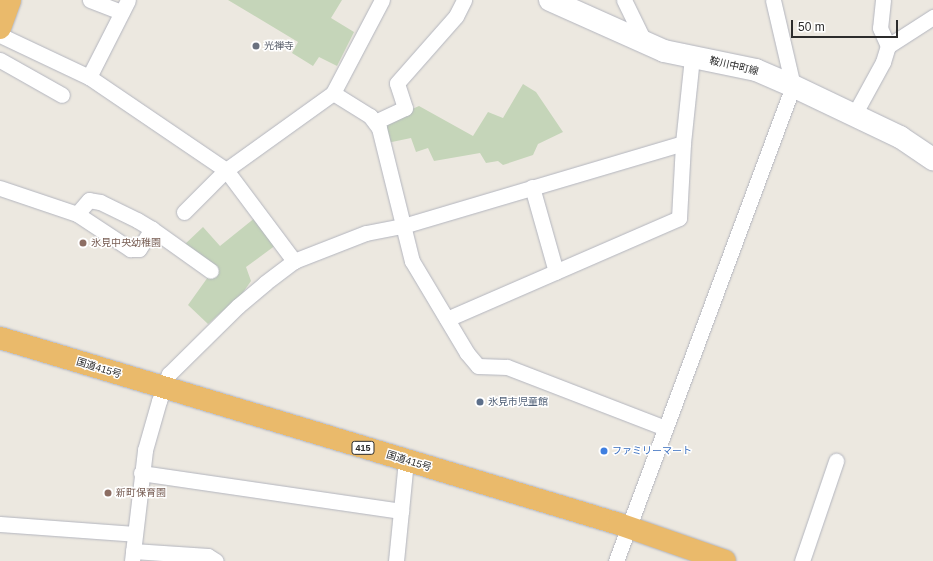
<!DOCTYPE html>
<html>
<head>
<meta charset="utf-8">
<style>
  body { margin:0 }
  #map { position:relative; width:933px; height:561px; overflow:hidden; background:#ece8e0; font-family:Helvetica,"Noto Sans JP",sans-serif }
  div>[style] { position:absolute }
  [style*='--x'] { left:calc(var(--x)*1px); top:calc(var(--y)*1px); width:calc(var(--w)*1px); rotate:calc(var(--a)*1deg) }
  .cemetery>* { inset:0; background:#c5d5b9 }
  .roads { filter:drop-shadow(0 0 1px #b3b5be) drop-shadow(0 0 1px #b3b5be) }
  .minor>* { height:15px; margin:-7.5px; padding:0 7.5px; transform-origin:7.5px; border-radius:7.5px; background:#fff }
  .secondary>* { height:22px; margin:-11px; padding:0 11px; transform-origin:11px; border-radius:11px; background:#fff }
  .trunk>* { height:22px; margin:-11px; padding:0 11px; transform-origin:11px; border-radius:11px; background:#eaba6b }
  .dots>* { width:11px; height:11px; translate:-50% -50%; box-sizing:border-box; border:2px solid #fff; border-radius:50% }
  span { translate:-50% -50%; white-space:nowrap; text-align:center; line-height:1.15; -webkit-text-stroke:3px #fff; paint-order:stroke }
  .shield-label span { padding:1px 3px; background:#fff; border:1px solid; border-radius:3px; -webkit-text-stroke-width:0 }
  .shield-label { font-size:9px; color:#2c2c2c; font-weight:700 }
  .worship-label { font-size:10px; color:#5b616d }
  .left { translate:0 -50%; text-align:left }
  .street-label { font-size:10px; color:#2c2c2c }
  .education-label { font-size:10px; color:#785e54 }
  .service-label { font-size:10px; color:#4e5e75 }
  .shop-label { font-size:10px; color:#366cbe }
  .scale { position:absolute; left:791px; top:20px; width:107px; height:18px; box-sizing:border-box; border:2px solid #2c2c2c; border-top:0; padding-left:5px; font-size:12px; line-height:14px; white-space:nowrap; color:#2c2c2c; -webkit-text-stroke:3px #fff; paint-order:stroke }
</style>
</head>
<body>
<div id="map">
  <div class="cemetery">
    <div style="clip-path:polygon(228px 0,342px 0,331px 18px,354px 32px,337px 66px,319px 57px,313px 66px,292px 53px,298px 42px)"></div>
    <div style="clip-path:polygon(523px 84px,536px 92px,563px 132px,538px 144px,533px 155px,503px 165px,498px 161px,486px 163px,480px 153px,434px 161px,428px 148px,416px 152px,411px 138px,387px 143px,381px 123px,419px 106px,473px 136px,488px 112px,503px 118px)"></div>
    <div style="clip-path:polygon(256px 217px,276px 245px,246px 267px,251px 281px,242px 294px,208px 324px,188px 305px,213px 270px,183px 246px,203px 227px,220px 246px)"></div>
  </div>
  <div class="roads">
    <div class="minor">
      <div style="--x:90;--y:0;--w:34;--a:21"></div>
      <div style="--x:624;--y:0;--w:48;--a:64"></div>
      <div style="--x:883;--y:0;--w:28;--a:96"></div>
      <div style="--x:880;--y:28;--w:20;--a:66"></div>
      <div style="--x:0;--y:35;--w:98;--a:25.3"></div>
      <div style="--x:89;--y:77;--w:166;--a:34.2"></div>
      <div style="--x:226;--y:170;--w:114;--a:53.2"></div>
      <div style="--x:0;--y:60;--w:71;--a:29.4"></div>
      <div style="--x:89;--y:77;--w:86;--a:-63.1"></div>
      <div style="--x:333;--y:93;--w:44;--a:31.9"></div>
      <div style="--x:370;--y:116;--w:15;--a:53"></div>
      <div style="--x:379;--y:128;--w:137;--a:76.1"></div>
      <div style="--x:412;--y:261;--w:107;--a:59.1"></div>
      <div style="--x:467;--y:353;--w:17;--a:50"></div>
      <div style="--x:478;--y:366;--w:29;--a:2"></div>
      <div style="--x:507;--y:367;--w:169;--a:21.1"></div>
      <div style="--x:854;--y:115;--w:60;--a:-61.3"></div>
      <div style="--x:883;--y:62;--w:17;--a:-73"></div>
      <div style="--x:888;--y:46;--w:54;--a:-32.8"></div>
      <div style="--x:375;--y:122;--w:33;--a:-25"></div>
      <div style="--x:405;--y:108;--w:26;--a:-108"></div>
      <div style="--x:397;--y:83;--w:89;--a:-48.6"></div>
      <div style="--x:456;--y:16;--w:18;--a:-63"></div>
      <div style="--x:532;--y:187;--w:88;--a:74.2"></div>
      <div style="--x:0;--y:188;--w:81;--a:18.7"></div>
      <div style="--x:77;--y:214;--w:64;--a:33.4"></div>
      <div style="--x:130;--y:249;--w:9;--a:0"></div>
      <div style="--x:139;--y:249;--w:24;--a:-57"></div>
      <div style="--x:152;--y:229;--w:17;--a:-149"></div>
      <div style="--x:137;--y:220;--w:41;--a:-154.1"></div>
      <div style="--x:100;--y:202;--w:11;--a:-170"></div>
      <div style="--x:89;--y:200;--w:18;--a:131"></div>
      <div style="--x:184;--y:212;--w:59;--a:-45"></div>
      <div style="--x:226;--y:170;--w:132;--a:-35.7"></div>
      <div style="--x:333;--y:93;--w:105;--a:-62.2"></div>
      <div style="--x:152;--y:229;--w:72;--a:35.4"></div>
      <div style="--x:447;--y:319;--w:253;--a:-23.5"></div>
      <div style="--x:679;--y:218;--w:75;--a:-86.9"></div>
      <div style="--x:683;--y:143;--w:86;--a:-84"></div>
      <div style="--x:141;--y:473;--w:263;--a:8.3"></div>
      <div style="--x:401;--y:511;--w:51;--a:-84.4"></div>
      <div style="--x:0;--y:524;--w:135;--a:4.2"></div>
      <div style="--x:133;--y:551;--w:75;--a:3.8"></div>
      <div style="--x:208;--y:556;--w:9;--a:32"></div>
      <div style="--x:132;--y:561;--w:112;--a:-83.3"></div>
      <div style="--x:145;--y:450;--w:51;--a:-74.1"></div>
      <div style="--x:159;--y:401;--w:29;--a:-70"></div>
      <div style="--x:169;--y:374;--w:97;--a:-44.6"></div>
      <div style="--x:238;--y:306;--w:35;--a:-40"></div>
      <div style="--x:265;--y:283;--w:36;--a:-37"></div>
      <div style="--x:294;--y:261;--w:77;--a:-21.3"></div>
      <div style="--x:366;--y:233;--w:38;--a:-11"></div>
      <div style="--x:403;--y:226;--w:292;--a:-16.5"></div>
      <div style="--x:396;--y:561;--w:50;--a:-84.3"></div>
      <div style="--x:616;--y:561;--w:507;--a:-69.56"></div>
      <div style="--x:793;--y:86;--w:88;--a:-103.1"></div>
      <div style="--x:802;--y:561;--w:106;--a:-71.2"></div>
    </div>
    <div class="secondary">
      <div style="--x:550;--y:0;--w:125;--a:24.1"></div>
      <div style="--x:664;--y:51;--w:94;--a:11.7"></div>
      <div style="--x:756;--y:70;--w:40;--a:23.4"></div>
      <div style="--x:793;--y:86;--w:119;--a:25.5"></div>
      <div style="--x:900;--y:137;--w:40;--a:34"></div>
    </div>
    <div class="trunk">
      <div style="--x:0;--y:28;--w:30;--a:-70"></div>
      <div style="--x:0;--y:338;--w:646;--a:16.72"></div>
      <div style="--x:619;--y:524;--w:112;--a:19.2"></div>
    </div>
  </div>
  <div class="dots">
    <div style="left:256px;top:46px;background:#6b7280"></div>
    <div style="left:83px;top:243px;background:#8d6e63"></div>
    <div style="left:480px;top:402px;background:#5c6f8a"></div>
    <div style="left:604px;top:451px;background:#3f7fe0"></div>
    <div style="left:108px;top:493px;background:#8d6e63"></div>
  </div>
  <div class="shield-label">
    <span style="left:363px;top:448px">415</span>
  </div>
  <div class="worship-label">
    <span class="left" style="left:264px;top:46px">光禅寺</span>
  </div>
  <div class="street-label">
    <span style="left:734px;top:66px;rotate:13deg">鞍川中町線</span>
    <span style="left:99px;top:368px;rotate:17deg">国道415号</span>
    <span style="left:409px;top:461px;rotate:17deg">国道415号</span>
  </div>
  <div class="education-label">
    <span class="left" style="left:91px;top:243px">氷見中央幼稚園</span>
    <span class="left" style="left:116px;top:493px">新町保育園</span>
  </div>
  <div class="service-label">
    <span class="left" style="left:488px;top:402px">氷見市児童館</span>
  </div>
  <div class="shop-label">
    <span class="left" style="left:612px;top:451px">ファミリーマート</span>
  </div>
  <div class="scale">50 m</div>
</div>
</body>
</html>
